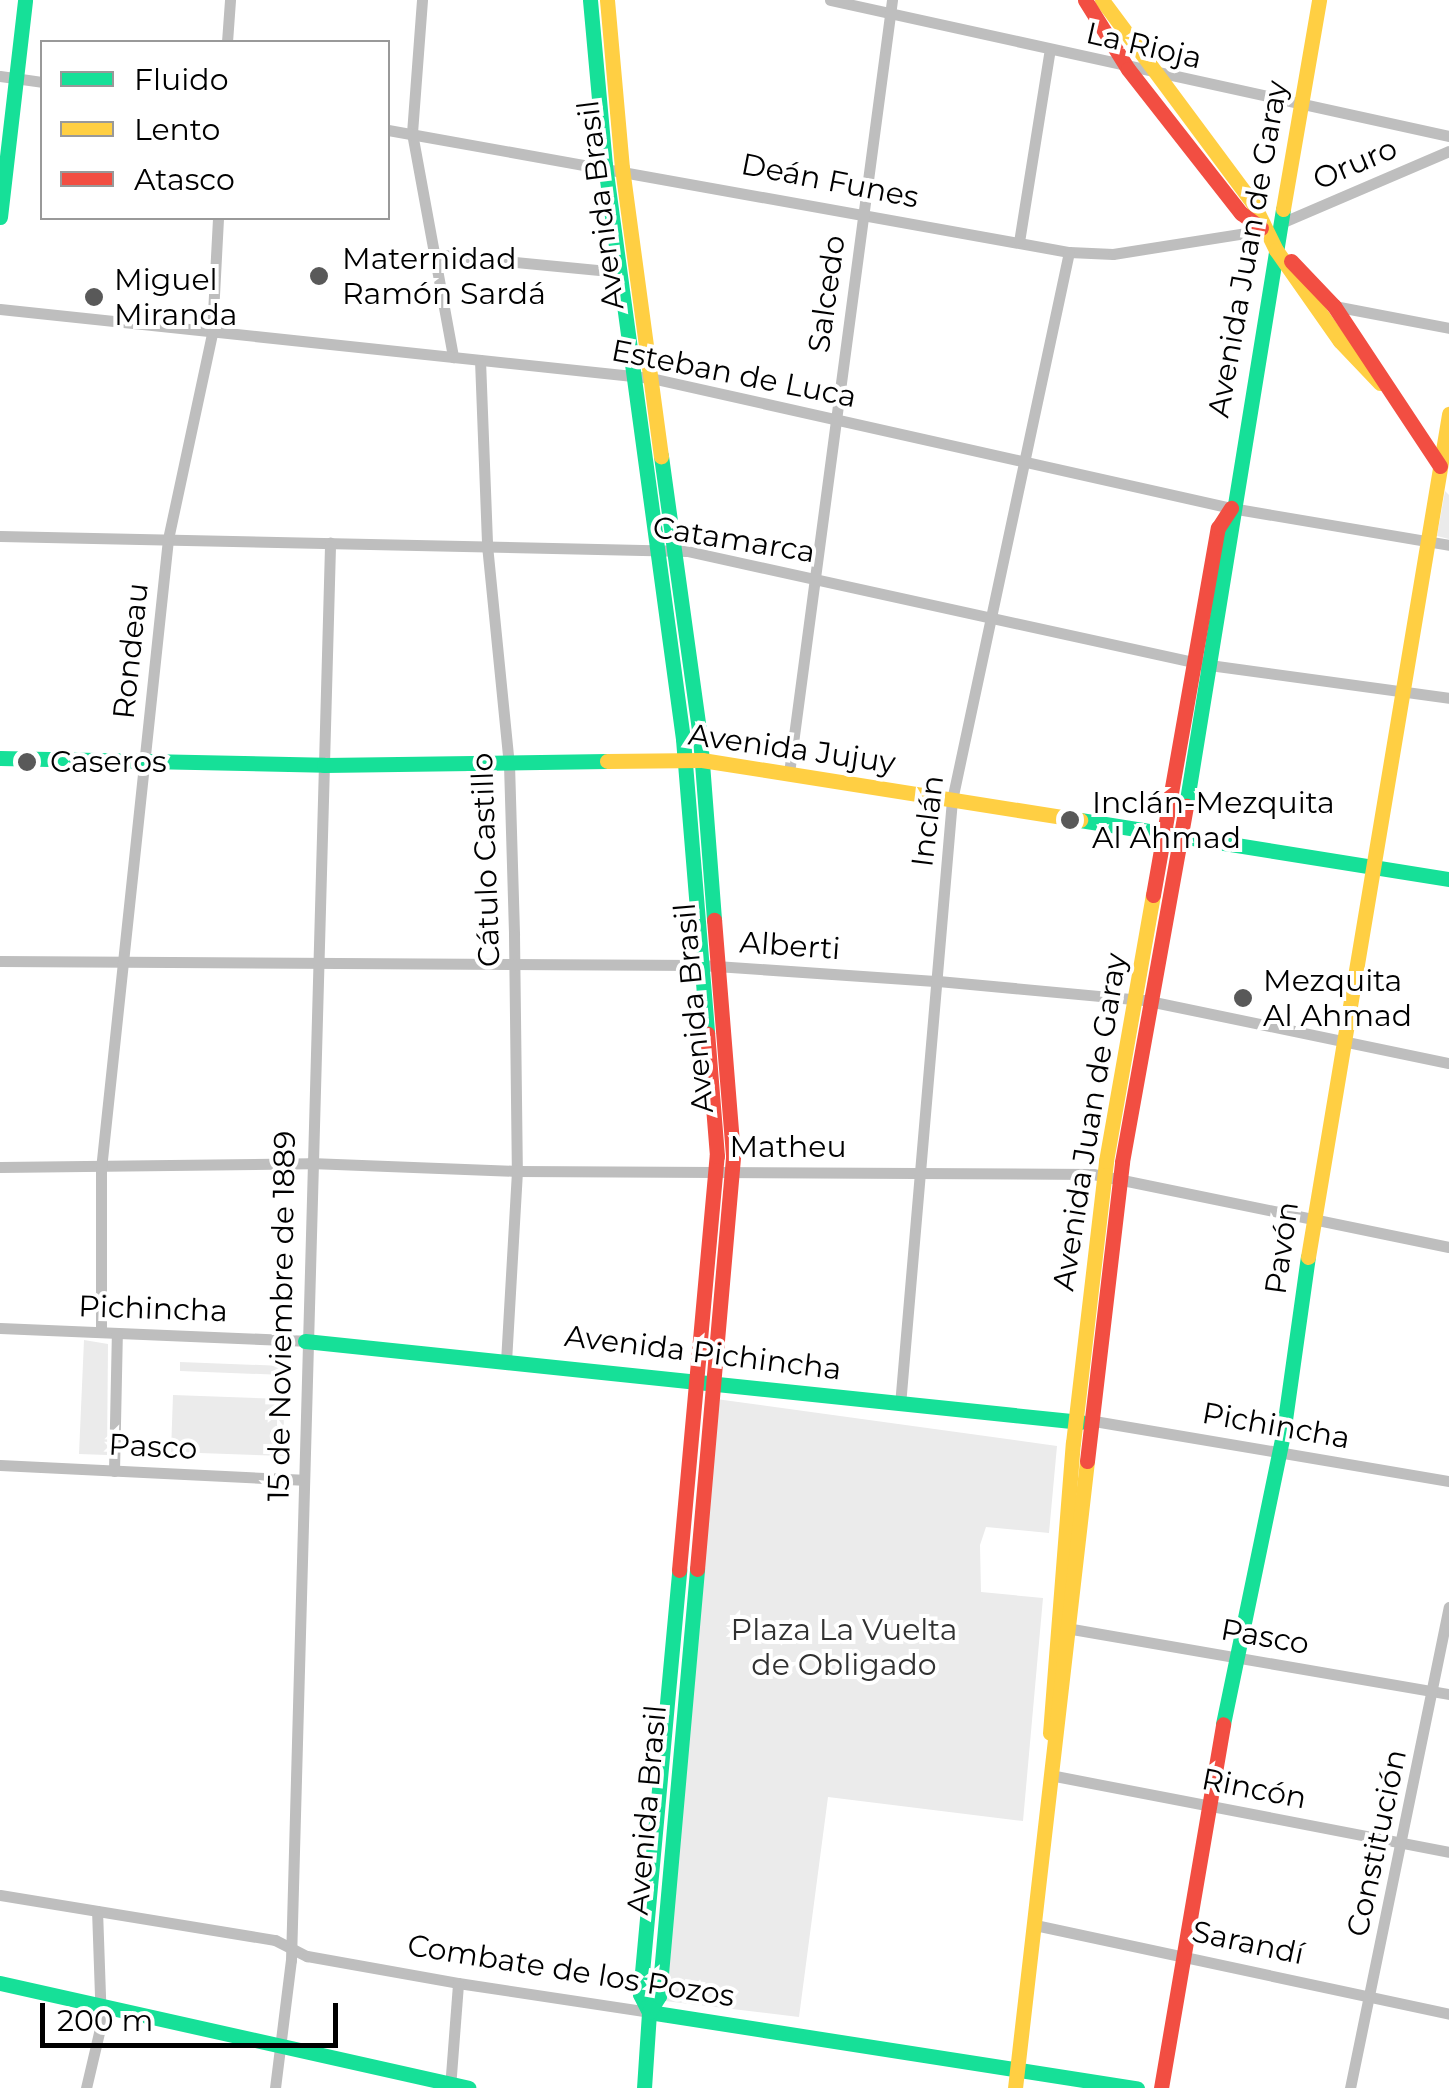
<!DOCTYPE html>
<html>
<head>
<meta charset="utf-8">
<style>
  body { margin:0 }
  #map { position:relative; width:1449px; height:2088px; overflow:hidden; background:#fff; font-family:Montserrat,sans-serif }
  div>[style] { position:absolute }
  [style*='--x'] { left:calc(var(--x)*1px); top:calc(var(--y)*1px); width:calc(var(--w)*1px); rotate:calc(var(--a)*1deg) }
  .green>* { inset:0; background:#ebebeb }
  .street>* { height:11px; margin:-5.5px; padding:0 5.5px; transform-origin:5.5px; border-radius:5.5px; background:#bebebe }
  .fast>* { height:15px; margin:-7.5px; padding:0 7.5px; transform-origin:7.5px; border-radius:7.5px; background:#16e098 }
  .slow>* { height:15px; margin:-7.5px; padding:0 7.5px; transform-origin:7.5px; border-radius:7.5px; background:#ffcf43 }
  .jam>* { height:15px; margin:-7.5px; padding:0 7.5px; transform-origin:7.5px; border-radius:7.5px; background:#f24e42 }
  .dots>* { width:28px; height:28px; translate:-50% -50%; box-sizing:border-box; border:5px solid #fff; border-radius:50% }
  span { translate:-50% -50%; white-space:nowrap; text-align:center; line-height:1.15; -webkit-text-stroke:8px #fff; paint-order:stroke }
  .street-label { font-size:30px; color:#000 }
  .poi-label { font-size:30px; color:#000 }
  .left { translate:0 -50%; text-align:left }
  .park-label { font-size:30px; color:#313131 }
  .legend { position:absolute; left:40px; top:40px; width:350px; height:180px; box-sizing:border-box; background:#fff; border:2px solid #999; margin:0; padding:12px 18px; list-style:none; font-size:30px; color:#000 }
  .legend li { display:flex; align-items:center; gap:20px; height:50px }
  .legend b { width:50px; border:2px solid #999 }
  .scale { position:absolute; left:40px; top:2003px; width:298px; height:45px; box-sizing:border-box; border:5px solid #000; border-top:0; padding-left:12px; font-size:30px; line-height:35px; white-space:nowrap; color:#000; -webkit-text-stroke:8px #fff; paint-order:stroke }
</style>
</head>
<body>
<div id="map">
  <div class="green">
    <div style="clip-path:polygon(1445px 491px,1449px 495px,1449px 539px,1437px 536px)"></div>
    <div style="clip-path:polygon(84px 1340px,108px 1344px,107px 1455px,79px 1454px)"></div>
    <div style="clip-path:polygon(180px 1362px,284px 1366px,284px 1375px,180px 1371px)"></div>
    <div style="clip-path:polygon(173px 1395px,283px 1399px,285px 1456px,171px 1452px)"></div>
    <div style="clip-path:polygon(716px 1399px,1057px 1446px,1049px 1533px,986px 1527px,980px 1545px,981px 1592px,1043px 1598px,1023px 1821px,828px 1797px,799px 2017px,665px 2001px)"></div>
  </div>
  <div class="street">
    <div style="--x:422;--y:0;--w:133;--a:94.3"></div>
    <div style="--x:412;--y:133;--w:228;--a:79.6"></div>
    <div style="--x:830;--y:0;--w:634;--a:12.39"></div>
    <div style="--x:227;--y:42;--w:42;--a:-85.9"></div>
    <div style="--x:0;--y:76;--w:42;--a:8.1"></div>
    <div style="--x:388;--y:130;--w:692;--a:10.16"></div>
    <div style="--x:1069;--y:252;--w:44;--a:2.6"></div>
    <div style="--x:1113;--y:254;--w:153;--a:-9"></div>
    <div style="--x:1281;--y:223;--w:183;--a:-23.2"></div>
    <div style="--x:1019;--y:242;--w:195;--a:-80.9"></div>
    <div style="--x:432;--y:254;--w:189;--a:5.5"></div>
    <div style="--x:1334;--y:306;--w:117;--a:10.8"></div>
    <div style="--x:0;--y:309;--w:655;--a:6.05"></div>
    <div style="--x:651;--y:378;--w:594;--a:12.63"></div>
    <div style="--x:1231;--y:508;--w:221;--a:9.6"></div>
    <div style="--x:480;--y:360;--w:185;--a:87.8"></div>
    <div style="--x:487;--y:545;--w:220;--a:84.3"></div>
    <div style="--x:509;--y:764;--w:171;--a:88.3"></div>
    <div style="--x:514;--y:935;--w:236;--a:89.3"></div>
    <div style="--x:517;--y:1171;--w:188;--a:93.3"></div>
    <div style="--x:0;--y:536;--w:687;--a:1.25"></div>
    <div style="--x:687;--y:551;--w:527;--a:12.38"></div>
    <div style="--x:1202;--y:664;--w:249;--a:7.8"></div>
    <div style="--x:789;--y:773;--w:780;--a:-82.41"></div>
    <div style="--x:0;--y:961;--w:701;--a:0.33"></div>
    <div style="--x:701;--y:965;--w:238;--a:3.9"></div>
    <div style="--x:938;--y:981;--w:207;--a:5.3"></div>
    <div style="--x:1144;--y:1000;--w:311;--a:11.7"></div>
    <div style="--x:0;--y:1167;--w:310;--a:-0.7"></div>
    <div style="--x:310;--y:1163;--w:207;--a:2.2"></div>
    <div style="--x:517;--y:1171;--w:576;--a:0.3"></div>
    <div style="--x:1093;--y:1174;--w:363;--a:11.6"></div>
    <div style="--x:0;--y:1328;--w:305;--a:2.4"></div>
    <div style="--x:101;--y:1332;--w:163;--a:-90"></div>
    <div style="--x:101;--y:1169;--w:634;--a:-83.93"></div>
    <div style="--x:168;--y:539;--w:211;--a:-77.9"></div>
    <div style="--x:212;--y:333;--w:115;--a:-87"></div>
    <div style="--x:900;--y:1405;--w:607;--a:-85.09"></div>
    <div style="--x:952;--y:800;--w:560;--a:-77.95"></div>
    <div style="--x:1094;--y:1421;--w:360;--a:9.6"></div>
    <div style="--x:0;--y:1465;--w:303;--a:2.8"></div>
    <div style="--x:114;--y:1471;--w:138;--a:-88.8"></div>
    <div style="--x:1072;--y:1629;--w:383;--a:9.8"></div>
    <div style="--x:1050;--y:1775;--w:406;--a:10.9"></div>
    <div style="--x:0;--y:1895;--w:279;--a:9.3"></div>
    <div style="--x:275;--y:1940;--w:36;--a:27"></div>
    <div style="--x:307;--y:1956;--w:153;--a:10.1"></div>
    <div style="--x:458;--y:1983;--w:193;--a:8.6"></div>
    <div style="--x:1035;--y:1925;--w:423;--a:12.1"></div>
    <div style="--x:86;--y:2088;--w:66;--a:-76.8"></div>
    <div style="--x:101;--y:2024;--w:113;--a:-92"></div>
    <div style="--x:275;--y:2088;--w:129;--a:-82.9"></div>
    <div style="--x:291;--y:1960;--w:1418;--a:-88.42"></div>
    <div style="--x:450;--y:2088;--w:105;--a:-85.6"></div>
    <div style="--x:1350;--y:2088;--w:491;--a:-78.4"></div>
  </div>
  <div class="fast">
    <div style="--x:590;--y:0;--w:166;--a:84.8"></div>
    <div style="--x:605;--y:165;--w:579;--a:82.26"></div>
    <div style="--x:683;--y:739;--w:295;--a:85.3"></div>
    <div style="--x:0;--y:217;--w:218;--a:-83.4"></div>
    <div style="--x:661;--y:456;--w:284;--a:82.1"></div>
    <div style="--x:700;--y:737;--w:184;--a:85.6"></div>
    <div style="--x:0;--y:758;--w:324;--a:1.2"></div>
    <div style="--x:324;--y:765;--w:283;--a:-0.8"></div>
    <div style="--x:1186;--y:806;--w:605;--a:-80.77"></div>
    <div style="--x:1080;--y:820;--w:374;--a:9.1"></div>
    <div style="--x:305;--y:1341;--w:780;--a:5.96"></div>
    <div style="--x:1223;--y:1724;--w:296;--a:-78.3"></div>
    <div style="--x:1283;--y:1434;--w:179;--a:-82"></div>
    <div style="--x:0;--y:1983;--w:480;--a:12.6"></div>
    <div style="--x:649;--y:2012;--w:20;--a:-117"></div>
    <div style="--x:640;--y:1994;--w:426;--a:-84.7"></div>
    <div style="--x:649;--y:2012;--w:494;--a:8.9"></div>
    <div style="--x:644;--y:2088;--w:76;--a:-86.2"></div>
    <div style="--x:649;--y:2012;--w:19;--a:-58"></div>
    <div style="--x:659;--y:1996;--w:429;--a:-84.9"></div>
  </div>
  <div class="slow">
    <div style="--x:607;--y:0;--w:169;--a:84.9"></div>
    <div style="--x:622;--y:168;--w:291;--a:82.3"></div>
    <div style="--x:1102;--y:0;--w:253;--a:53.4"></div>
    <div style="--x:1253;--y:203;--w:52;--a:63.9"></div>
    <div style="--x:1276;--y:250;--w:111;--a:54.9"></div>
    <div style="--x:1340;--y:341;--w:58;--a:46.4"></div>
    <div style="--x:1283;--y:209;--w:212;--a:-80.2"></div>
    <div style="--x:607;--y:761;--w:95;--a:-0.6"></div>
    <div style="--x:702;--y:760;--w:383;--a:9"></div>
    <div style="--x:1308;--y:1257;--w:855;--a:-80.5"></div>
    <div style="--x:1050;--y:1733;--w:291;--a:-85.5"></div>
    <div style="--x:1073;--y:1443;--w:284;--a:-83.3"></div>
    <div style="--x:1106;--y:1161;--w:270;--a:-80"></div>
    <div style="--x:1015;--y:2088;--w:631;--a:-83.45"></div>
  </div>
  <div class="jam">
    <div style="--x:1085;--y:0;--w:81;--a:58.1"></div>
    <div style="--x:1128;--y:69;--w:183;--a:51.9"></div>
    <div style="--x:1241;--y:213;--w:25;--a:37"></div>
    <div style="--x:1291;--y:261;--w:62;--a:46.3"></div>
    <div style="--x:1334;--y:306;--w:192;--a:56.5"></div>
    <div style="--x:1153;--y:895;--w:373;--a:-80"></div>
    <div style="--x:1218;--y:528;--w:24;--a:-57"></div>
    <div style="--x:1087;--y:1461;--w:301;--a:-83.3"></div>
    <div style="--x:1122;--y:1162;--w:362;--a:-79.8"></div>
    <div style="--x:697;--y:1569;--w:416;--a:-85"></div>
    <div style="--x:733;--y:1155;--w:236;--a:-94.6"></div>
    <div style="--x:679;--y:1570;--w:416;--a:-84.8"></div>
    <div style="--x:717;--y:1156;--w:123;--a:-94.6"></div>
    <div style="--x:1161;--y:2088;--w:369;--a:-80.3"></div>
  </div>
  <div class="dots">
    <div style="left:319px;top:276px;background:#595959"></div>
    <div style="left:94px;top:297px;background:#595959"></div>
    <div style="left:27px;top:762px;background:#595959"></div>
    <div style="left:1070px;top:820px;background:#595959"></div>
    <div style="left:1243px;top:998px;background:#595959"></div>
  </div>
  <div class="street-label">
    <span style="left:1144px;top:46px;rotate:13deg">La Rioja</span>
    <span style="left:1355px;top:164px;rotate:-23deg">Oruro</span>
    <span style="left:830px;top:181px;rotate:11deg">Deán Funes</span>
    <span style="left:601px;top:205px;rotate:-97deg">Avenida Brasil</span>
    <span style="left:1248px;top:249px;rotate:-80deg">Avenida Juan de Garay</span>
    <span style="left:827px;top:294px;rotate:-82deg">Salcedo</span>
    <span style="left:734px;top:374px;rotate:11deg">Esteban de Luca</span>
    <span style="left:734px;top:540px;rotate:9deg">Catamarca</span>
    <span style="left:131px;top:651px;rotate:-84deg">Rondeau</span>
    <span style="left:792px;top:749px;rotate:8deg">Avenida Jujuy</span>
    <span style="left:928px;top:821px;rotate:-83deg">Inclán</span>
    <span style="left:486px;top:860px;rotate:-92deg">Cátulo Castillo</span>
    <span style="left:790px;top:946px;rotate:4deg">Alberti</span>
    <span style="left:694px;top:1008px;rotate:-95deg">Avenida Brasil</span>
    <span style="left:1090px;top:1122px;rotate:-81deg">Avenida Juan de Garay</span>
    <span style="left:788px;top:1147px">Matheu</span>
    <span style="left:1282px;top:1248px;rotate:-82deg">Pavón</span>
    <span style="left:153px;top:1309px;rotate:2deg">Pichincha</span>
    <span style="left:282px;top:1316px;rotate:-89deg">15 de Noviembre de 1889</span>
    <span style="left:703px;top:1353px;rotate:7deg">Avenida Pichincha</span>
    <span style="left:1276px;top:1426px;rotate:10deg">Pichincha</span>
    <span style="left:153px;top:1447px;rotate:3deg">Pasco</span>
    <span style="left:1265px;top:1637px;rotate:10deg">Pasco</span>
    <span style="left:1254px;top:1789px;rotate:11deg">Rincón</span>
    <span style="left:647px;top:1810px;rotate:-85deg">Avenida Brasil</span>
    <span style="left:1377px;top:1843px;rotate:-78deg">Constitución</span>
    <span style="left:1248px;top:1943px;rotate:12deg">Sarandí</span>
    <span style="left:571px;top:1971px;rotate:9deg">Combate de los Pozos</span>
  </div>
  <div class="poi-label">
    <span class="left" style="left:342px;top:276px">Maternidad<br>Ramón Sardá</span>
    <span class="left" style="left:114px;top:297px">Miguel<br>Miranda</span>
    <span class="left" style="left:50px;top:762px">Caseros</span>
    <span class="left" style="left:1092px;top:820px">Inclán-Mezquita<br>Al Ahmad</span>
    <span class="left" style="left:1263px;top:998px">Mezquita<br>Al Ahmad</span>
  </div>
  <div class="park-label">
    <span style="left:844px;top:1647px">Plaza La Vuelta<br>de Obligado</span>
  </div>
  <ul class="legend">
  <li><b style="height:12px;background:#16e098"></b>Fluido</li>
  <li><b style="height:12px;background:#ffcf43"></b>Lento</li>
  <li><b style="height:12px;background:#f24e42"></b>Atasco</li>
  </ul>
  <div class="scale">200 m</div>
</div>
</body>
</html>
